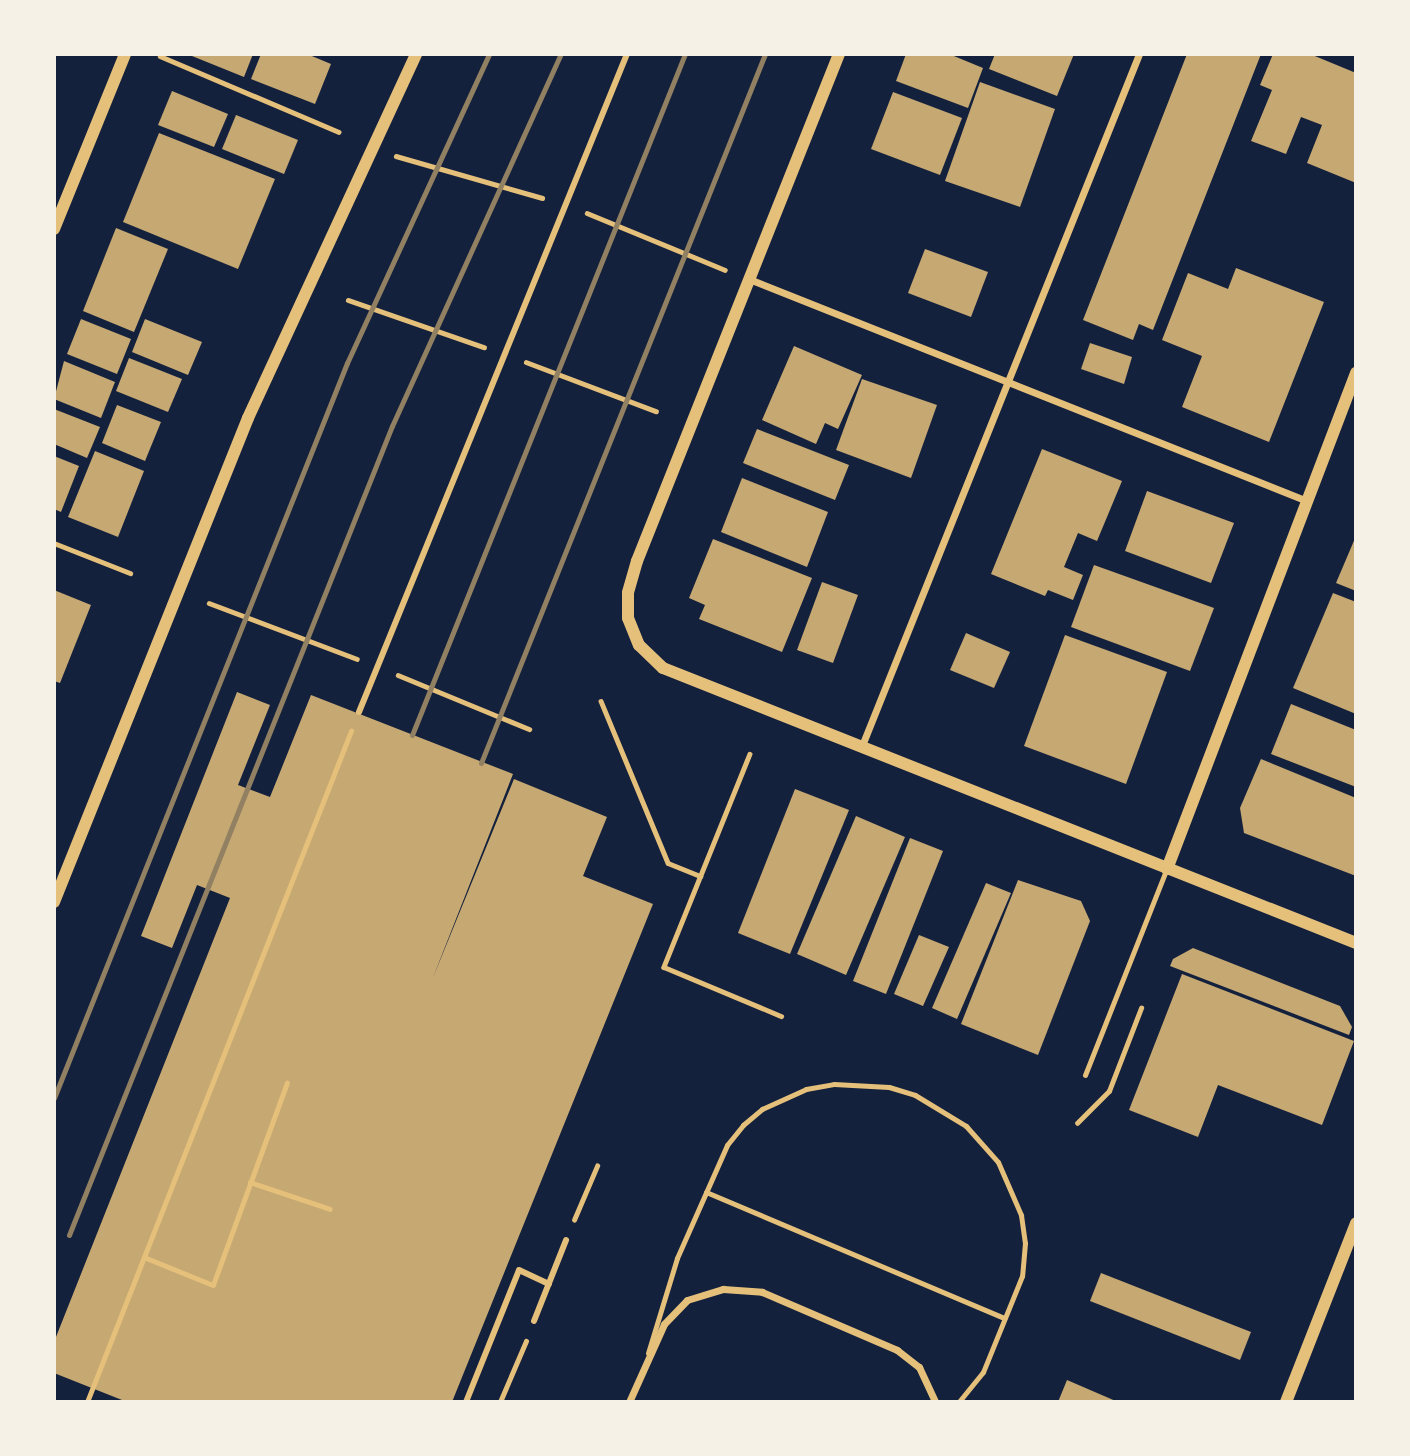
<!DOCTYPE html>
<html>
<head>
<meta charset="utf-8">
<style>
  body { margin:0 }
  #map { position:relative; width:1410px; height:1456px; overflow:hidden; background:#14213d; font-family:"Open Sans",sans-serif }
  div>[style] { position:absolute }
  [style*='--x'] { left:calc(var(--x)*1px); top:calc(var(--y)*1px); width:calc(var(--w)*1px); rotate:calc(var(--a)*1deg) }
  .building>* { inset:0; background:#c6a872 }
  .path>* { height:4.5px; margin:-2.25px; padding:0 2.25px; transform-origin:2.25px; border-radius:2.25px; background:#e5c07b }
  .service>* { height:5px; margin:-2.5px; padding:0 2.5px; transform-origin:2.5px; border-radius:2.5px; background:#e5c07b }
  .pedestrian>* { height:6px; margin:-3px; padding:0 3px; transform-origin:3px; border-radius:3px; background:#e5c07b }
  .minor>* { height:7px; margin:-3.5px; padding:0 3.5px; transform-origin:3.5px; border-radius:3.5px; background:#e5c07b }
  .tertiary>* { height:12px; margin:-6px; padding:0 6px; transform-origin:6px; border-radius:6px; background:#e5c07b }
  .rail>* { height:5px; margin:-2.5px; padding:0 2.5px; transform-origin:2.5px; border-radius:2.5px; background:#918062 }
  span { translate:-50% -50%; white-space:nowrap; text-align:center; line-height:1.15; -webkit-text-stroke:6px #f6f1e7; paint-order:stroke }
  .frame { position:absolute; inset:0; border:56px solid #f6f1e7; pointer-events:none }
</style>
</head>
<body>
<div id="map">
  <div class="building">
    <div style="clip-path:polygon(187px 54px,253px 54px,244px 77px)"></div>
    <div style="clip-path:polygon(261px 54px,307px 54px,331px 64px,315px 104px,251px 79px)"></div>
    <div style="clip-path:polygon(906px 54px,949px 54px,983px 68px,968px 108px,896px 81px)"></div>
    <div style="clip-path:polygon(995px 54px,1074px 54px,1057px 96px,989px 69px)"></div>
    <div style="clip-path:polygon(1187px 54px,1261px 54px,1153px 330px,1139px 324px,1133px 340px,1083px 320px)"></div>
    <div style="clip-path:polygon(1273px 54px,1310px 54px,1356px 73px,1356px 183px,1307px 163px,1322px 125px,1301px 117px,1286px 154px,1251px 141px,1272px 90px,1260px 85px)"></div>
    <div style="clip-path:polygon(980px 82px,1055px 109px,1020px 207px,945px 181px)"></div>
    <div style="clip-path:polygon(172px 91px,228px 114px,214px 147px,158px 125px)"></div>
    <div style="clip-path:polygon(893px 92px,962px 118px,940px 175px,871px 149px)"></div>
    <div style="clip-path:polygon(236px 115px,298px 140px,284px 174px,222px 149px)"></div>
    <div style="clip-path:polygon(159px 133px,275px 179px,238px 269px,123px 222px)"></div>
    <div style="clip-path:polygon(116px 228px,168px 249px,134px 332px,83px 311px)"></div>
    <div style="clip-path:polygon(925px 249px,988px 272px,971px 317px,908px 293px)"></div>
    <div style="clip-path:polygon(1236px 268px,1324px 302px,1269px 442px,1182px 407px,1202px 356px,1162px 340px,1188px 273px,1228px 289px)"></div>
    <div style="clip-path:polygon(81px 319px,131px 339px,117px 374px,67px 354px)"></div>
    <div style="clip-path:polygon(145px 319px,202px 342px,188px 375px,132px 352px)"></div>
    <div style="clip-path:polygon(1090px 343px,1132px 357px,1124px 384px,1081px 369px)"></div>
    <div style="clip-path:polygon(794px 346px,862px 375px,838px 429px,825px 423px,816px 444px,762px 420px)"></div>
    <div style="clip-path:polygon(129px 358px,182px 379px,168px 412px,116px 391px)"></div>
    <div style="clip-path:polygon(64px 361px,115px 382px,101px 418px,54px 399px)"></div>
    <div style="clip-path:polygon(862px 379px,937px 405px,911px 478px,836px 450px)"></div>
    <div style="clip-path:polygon(117px 405px,161px 422px,145px 461px,102px 443px)"></div>
    <div style="clip-path:polygon(54px 409px,100px 427px,87px 458px,54px 444px)"></div>
    <div style="clip-path:polygon(757px 429px,849px 465px,835px 500px,743px 463px)"></div>
    <div style="clip-path:polygon(1042px 449px,1122px 481px,1097px 541px,1078px 533px,1064px 567px,1083px 575px,1073px 600px,1048px 590px,1045px 596px,991px 574px)"></div>
    <div style="clip-path:polygon(95px 451px,144px 471px,118px 537px,68px 517px)"></div>
    <div style="clip-path:polygon(54px 456px,79px 466px,61px 512px,54px 509px)"></div>
    <div style="clip-path:polygon(742px 478px,828px 512px,807px 567px,721px 532px)"></div>
    <div style="clip-path:polygon(1147px 491px,1234px 523px,1211px 583px,1125px 551px)"></div>
    <div style="clip-path:polygon(1356px 536px,1356px 591px,1336px 583px)"></div>
    <div style="clip-path:polygon(713px 539px,812px 578px,782px 652px,699px 619px,705px 605px,689px 598px)"></div>
    <div style="clip-path:polygon(1094px 565px,1214px 608px,1190px 671px,1071px 627px)"></div>
    <div style="clip-path:polygon(822px 582px,858px 595px,833px 663px,797px 650px)"></div>
    <div style="clip-path:polygon(54px 590px,91px 605px,60px 683px,54px 681px)"></div>
    <div style="clip-path:polygon(1333px 593px,1356px 602px,1356px 714px,1293px 688px)"></div>
    <div style="clip-path:polygon(966px 633px,1010px 652px,994px 688px,950px 670px)"></div>
    <div style="clip-path:polygon(1065px 635px,1167px 672px,1126px 784px,1024px 746px)"></div>
    <div style="clip-path:polygon(237px 692px,270px 705px,238px 785px,270px 797px,311px 695px,513px 774px,432px 980px,514px 779px,607px 817px,583px 876px,653px 904px,452px 1402px,127px 1402px,54px 1373px,54px 1342px,230px 898px,197px 885px,172px 948px,141px 936px)"></div>
    <div style="clip-path:polygon(1291px 704px,1356px 730px,1356px 787px,1271px 754px)"></div>
    <div style="clip-path:polygon(1261px 759px,1356px 798px,1356px 876px,1244px 833px,1240px 808px)"></div>
    <div style="clip-path:polygon(795px 789px,849px 810px,790px 954px,738px 933px)"></div>
    <div style="clip-path:polygon(856px 816px,905px 837px,846px 975px,797px 954px)"></div>
    <div style="clip-path:polygon(910px 838px,943px 851px,886px 994px,853px 981px)"></div>
    <div style="clip-path:polygon(1018px 880px,1081px 901px,1090px 921px,1038px 1055px,961px 1024px)"></div>
    <div style="clip-path:polygon(986px 883px,1011px 893px,957px 1019px,932px 1008px)"></div>
    <div style="clip-path:polygon(919px 935px,949px 947px,923px 1006px,894px 994px)"></div>
    <div style="clip-path:polygon(1193px 948px,1340px 1006px,1352px 1027px,1349px 1035px,1170px 966px,1173px 959px)"></div>
    <div style="clip-path:polygon(1182px 974px,1354px 1041px,1322px 1125px,1218px 1085px,1198px 1137px,1129px 1110px)"></div>
    <div style="clip-path:polygon(1101px 1273px,1251px 1332px,1240px 1360px,1090px 1301px)"></div>
    <div style="clip-path:polygon(1067px 1380px,1118px 1402px,1058px 1402px)"></div>
  </div>
  <div class="path">
    <div style="--x:160;--y:56;--w:194;--a:23"></div>
    <div style="--x:396;--y:156;--w:152;--a:16"></div>
    <div style="--x:587;--y:213;--w:149;--a:22.4"></div>
    <div style="--x:348;--y:300;--w:144;--a:19.1"></div>
    <div style="--x:526;--y:362;--w:139;--a:20.7"></div>
    <div style="--x:54;--y:543;--w:82;--a:21.5"></div>
    <div style="--x:209;--y:603;--w:158;--a:20.7"></div>
    <div style="--x:398;--y:675;--w:142;--a:22.4"></div>
    <div style="--x:601;--y:701;--w:175;--a:67.5"></div>
    <div style="--x:668;--y:863;--w:35;--a:22"></div>
    <div style="--x:750;--y:754;--w:230;--a:112"></div>
    <div style="--x:664;--y:967;--w:127;--a:22.7"></div>
    <div style="--x:1077;--y:1123;--w:45;--a:-45"></div>
    <div style="--x:1109;--y:1091;--w:89;--a:-68.9"></div>
    <div style="--x:250;--y:1182;--w:84;--a:18.6"></div>
    <div style="--x:574;--y:1220;--w:59;--a:-66.9"></div>
    <div style="--x:144;--y:1257;--w:74;--a:22.1"></div>
    <div style="--x:213;--y:1285;--w:215;--a:-69.9"></div>
    <div style="--x:87;--y:1402;--w:721;--a:-68.52"></div>
    <div style="--x:500;--y:1402;--w:66;--a:-66.9"></div>
  </div>
  <div class="service">
    <div style="--x:1085;--y:1075;--w:220;--a:-68.4"></div>
    <div style="--x:706;--y:1192;--w:324;--a:22.9"></div>
    <div style="--x:648;--y:1353;--w:99;--a:-73"></div>
    <div style="--x:677;--y:1258;--w:124;--a:-66.1"></div>
    <div style="--x:727;--y:1145;--w:26;--a:-51"></div>
    <div style="--x:743;--y:1125;--w:25;--a:-40"></div>
    <div style="--x:762;--y:1109;--w:48;--a:-24.4"></div>
    <div style="--x:806;--y:1089;--w:28;--a:-10"></div>
    <div style="--x:834;--y:1084;--w:55;--a:3.1"></div>
    <div style="--x:889;--y:1087;--w:27;--a:17"></div>
    <div style="--x:915;--y:1095;--w:60;--a:31.3"></div>
    <div style="--x:966;--y:1126;--w:48;--a:48.4"></div>
    <div style="--x:998;--y:1162;--w:58;--a:66.5"></div>
    <div style="--x:1021;--y:1215;--w:28;--a:82"></div>
    <div style="--x:1025;--y:1243;--w:33;--a:95"></div>
    <div style="--x:1022;--y:1276;--w:104;--a:112.1"></div>
    <div style="--x:983;--y:1372;--w:38;--a:129"></div>
  </div>
  <div class="pedestrian">
    <div style="--x:359;--y:712;--w:710;--a:-67.84"></div>
    <div style="--x:534;--y:1321;--w:87;--a:-68.4"></div>
    <div style="--x:466;--y:1402;--w:142;--a:-68.1"></div>
    <div style="--x:519;--y:1270;--w:33;--a:25"></div>
  </div>
  <div class="minor">
    <div style="--x:749;--y:279;--w:598;--a:21.68"></div>
    <div style="--x:861;--y:748;--w:748;--a:-68.17"></div>
    <div style="--x:629;--y:1402;--w:85;--a:-65.8"></div>
    <div style="--x:664;--y:1324;--w:33;--a:-46"></div>
    <div style="--x:687;--y:1300;--w:38;--a:-17"></div>
    <div style="--x:723;--y:1289;--w:39;--a:4"></div>
    <div style="--x:762;--y:1292;--w:147;--a:23.2"></div>
    <div style="--x:897;--y:1350;--w:28;--a:38"></div>
    <div style="--x:919;--y:1367;--w:38;--a:65"></div>
  </div>
  <div class="tertiary">
    <div style="--x:839;--y:54;--w:546;--a:111.72"></div>
    <div style="--x:637;--y:561;--w:33;--a:106"></div>
    <div style="--x:628;--y:593;--w:25;--a:90"></div>
    <div style="--x:628;--y:618;--w:29;--a:68"></div>
    <div style="--x:639;--y:645;--w:33;--a:44"></div>
    <div style="--x:663;--y:668;--w:746;--a:21.64"></div>
    <div style="--x:54;--y:229;--w:189;--a:-67.9"></div>
    <div style="--x:1167;--y:869;--w:531;--a:-69.14"></div>
    <div style="--x:54;--y:902;--w:521;--a:-68.16"></div>
    <div style="--x:248;--y:418;--w:401;--a:-65.2"></div>
    <div style="--x:1286;--y:1402;--w:192;--a:-68.6"></div>
  </div>
  <div class="rail">
    <div style="--x:412;--y:735;--w:734;--a:-68.16"></div>
    <div style="--x:481;--y:763;--w:764;--a:-68.17"></div>
    <div style="--x:54;--y:1098;--w:791;--a:-68.27"></div>
    <div style="--x:347;--y:363;--w:340;--a:-65.3"></div>
    <div style="--x:69;--y:1235;--w:871;--a:-68.24"></div>
    <div style="--x:392;--y:426;--w:409;--a:-65.6"></div>
  </div>
  <div class="frame"></div>
</div>
</body>
</html>
